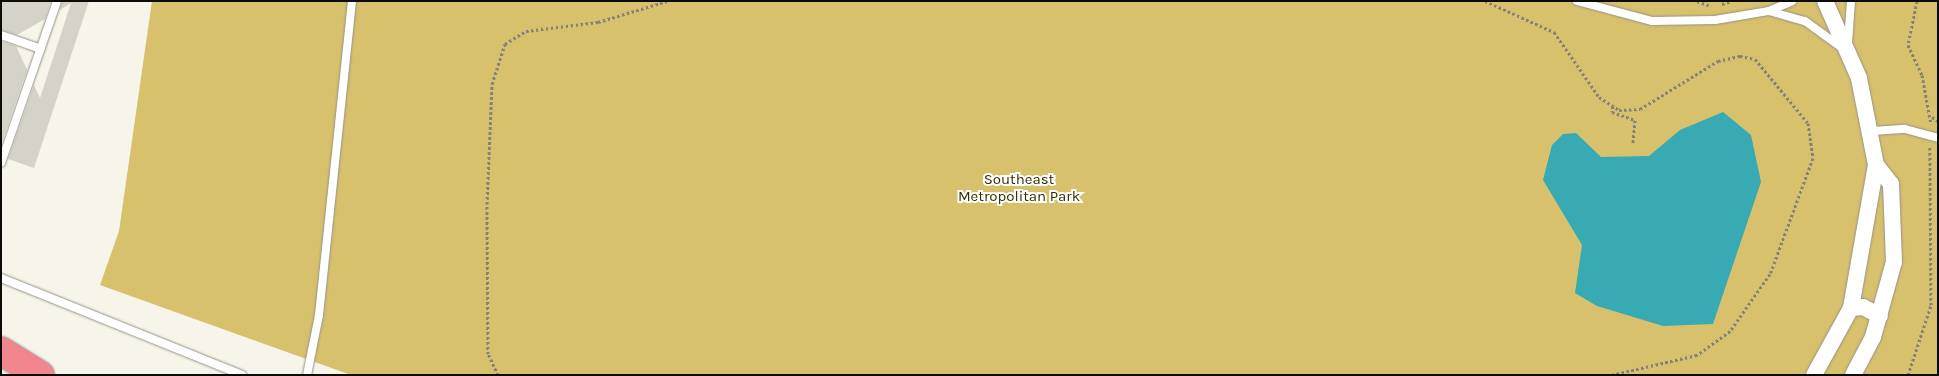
<!DOCTYPE html>
<html>
<head>
<meta charset="utf-8">
<style>
  body { margin:0 }
  #map { position:relative; width:1939px; height:376px; overflow:hidden; background:#f7f4ea; font-family:Karla,sans-serif }
  div>[style] { position:absolute }
  [style*='--x'] { left:calc(var(--x)*1px); top:calc(var(--y)*1px); width:calc(var(--w)*1px); rotate:calc(var(--a)*1deg) }
  .green>* { inset:0; background:#d8c16c }
  .water>* { inset:0; background:#37aab4 }
  .building>* { inset:0; background:#d5d3c9 }
  .path>* { height:3px; margin-top:-1.5px; transform-origin:0; background:repeating-linear-gradient(90deg,#83817a 0 2.5px,transparent 0 5px) }
  .roads { filter:drop-shadow(0 0 1px #959389) drop-shadow(0 0 1px #959389) }
  .lane>* { height:8px; margin:-4px; padding:0 4px; transform-origin:4px; border-radius:4px; background:#fff }
  .street>* { height:16px; margin:-8px; padding:0 8px; transform-origin:8px; border-radius:8px; background:#fff }
  .highway>* { height:28px; margin:-14px; padding:0 14px; transform-origin:14px; border-radius:14px; background:#f2858e }
  span { translate:-50% -50%; white-space:nowrap; text-align:center; line-height:1.15; -webkit-text-stroke:4px #fff; paint-order:stroke }
  .park-label { font-size:15px; color:#382d00 }
  .frame { position:absolute; inset:0; border:2px solid #0c0b08; pointer-events:none }
</style>
</head>
<body>
<div id="map">
  <div class="green">
    <div style="clip-path:polygon(152px 1px,1938px 1px,1938px 375px,351px 375px,100px 285px,119px 231px)"></div>
  </div>
  <div class="water">
    <div style="clip-path:polygon(1723px 112px,1751px 135px,1761px 182px,1713px 324px,1663px 326px,1597px 306px,1575px 293px,1582px 245px,1543px 180px,1552px 145px,1563px 134px,1576px 133px,1601px 157px,1649px 156px,1680px 130px)"></div>
  </div>
  <div class="building">
    <div style="clip-path:polygon(1px 1px,51px 1px,45px 19px,17px 35px,1px 30px)"></div>
    <div style="clip-path:polygon(62px 1px,89px 1px,34px 168px,8px 159px,34px 85px,40px 98px,71px 3px,60px 10px)"></div>
    <div style="clip-path:polygon(1px 41px,16px 46px,27px 70px,1px 145px)"></div>
  </div>
  <div class="path">
    <div style="--x:1485;--y:1;--w:76;--a:24.2"></div>
    <div style="--x:1554;--y:32;--w:79;--a:55.3"></div>
    <div style="--x:1599;--y:97;--w:24;--a:33"></div>
    <div style="--x:1619;--y:110;--w:21;--a:-3"></div>
    <div style="--x:1640;--y:109;--w:92;--a:-31.6"></div>
    <div style="--x:1718;--y:61;--w:23;--a:-13"></div>
    <div style="--x:1740;--y:56;--w:15;--a:11"></div>
    <div style="--x:1755;--y:59;--w:83;--a:50.4"></div>
    <div style="--x:1808;--y:123;--w:35;--a:82"></div>
    <div style="--x:1813;--y:158;--w:124;--a:110.3"></div>
    <div style="--x:1770;--y:274;--w:70;--a:125.1"></div>
    <div style="--x:1730;--y:331;--w:41;--a:144"></div>
    <div style="--x:1697;--y:355;--w:88;--a:166.9"></div>
    <div style="--x:1697;--y:1;--w:15;--a:20"></div>
    <div style="--x:1917;--y:1;--w:45;--a:101.6"></div>
    <div style="--x:1908;--y:45;--w:33;--a:65"></div>
    <div style="--x:1922;--y:75;--w:50;--a:79.6"></div>
    <div style="--x:1722;--y:4;--w:9;--a:-18"></div>
    <div style="--x:1613;--y:106;--w:6;--a:99"></div>
    <div style="--x:1612;--y:112;--w:24;--a:19"></div>
    <div style="--x:1635;--y:120;--w:23;--a:95"></div>
    <div style="--x:1932;--y:117;--w:7;--a:34"></div>
    <div style="--x:498;--y:375;--w:23;--a:-115"></div>
    <div style="--x:488;--y:354;--w:150;--a:-90.4"></div>
    <div style="--x:487;--y:204;--w:120;--a:-87.6"></div>
    <div style="--x:492;--y:84;--w:42;--a:-72"></div>
    <div style="--x:505;--y:44;--w:25;--a:-32"></div>
    <div style="--x:526;--y:31;--w:73;--a:-7.1"></div>
    <div style="--x:598;--y:22;--w:72;--a:-16.9"></div>
    <div style="--x:1908;--y:375;--w:74;--a:-71.8"></div>
    <div style="--x:1931;--y:305;--w:158;--a:-90.4"></div>
  </div>
  <div class="roads">
    <div class="lane">
      <div style="--x:1577;--y:1;--w:78;--a:14.9"></div>
      <div style="--x:1652;--y:21;--w:63;--a:-0.9"></div>
      <div style="--x:1715;--y:20;--w:55;--a:-9.5"></div>
      <div style="--x:1769;--y:11;--w:25;--a:-23"></div>
      <div style="--x:1769;--y:11;--w:37;--a:16"></div>
      <div style="--x:1805;--y:21;--w:46;--a:36.1"></div>
      <div style="--x:1;--y:35;--w:42;--a:19.3"></div>
      <div style="--x:1848;--y:43;--w:42;--a:-85.9"></div>
      <div style="--x:1873;--y:131;--w:32;--a:-4"></div>
      <div style="--x:1905;--y:129;--w:34;--a:15"></div>
      <div style="--x:1;--y:163;--w:171;--a:-70.9"></div>
      <div style="--x:1;--y:278;--w:260;--a:21.9"></div>
      <div style="--x:307;--y:375;--w:61;--a:-78.7"></div>
      <div style="--x:319;--y:315;--w:316;--a:-84"></div>
    </div>
    <div class="street">
      <div style="--x:1851;--y:308;--w:12;--a:-5"></div>
      <div style="--x:1863;--y:307;--w:19;--a:28"></div>
      <div style="--x:1814;--y:375;--w:77;--a:-61.1"></div>
      <div style="--x:1851;--y:308;--w:145;--a:-80.1"></div>
      <div style="--x:1876;--y:165;--w:89;--a:-101.1"></div>
      <div style="--x:1859;--y:78;--w:84;--a:-113.8"></div>
      <div style="--x:1853;--y:375;--w:43;--a:-62.2"></div>
      <div style="--x:1873;--y:337;--w:78;--a:-74.4"></div>
      <div style="--x:1894;--y:262;--w:78;--a:-92.2"></div>
      <div style="--x:1891;--y:184;--w:24;--a:-128"></div>
    </div>
    <div class="highway">
      <div style="--x:1;--y:351;--w:46;--a:31.6"></div>
    </div>
  </div>
  <div class="park-label">
    <span style="left:1019px;top:188px">Southeast<br>Metropolitan Park</span>
  </div>
  <div class="frame"></div>
</div>
</body>
</html>
